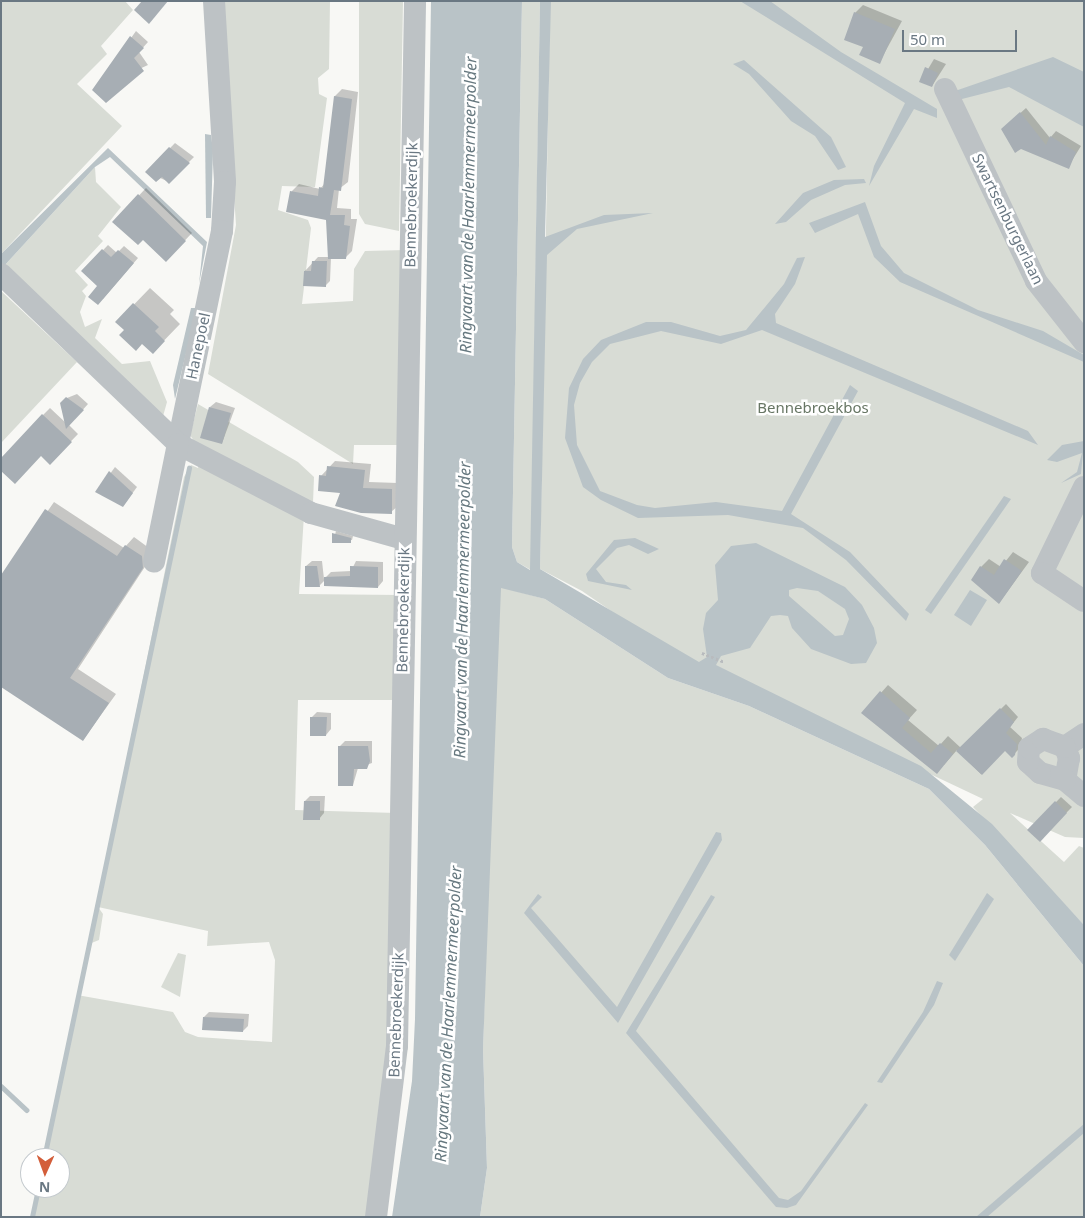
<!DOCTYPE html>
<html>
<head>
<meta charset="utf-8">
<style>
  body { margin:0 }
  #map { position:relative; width:1085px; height:1218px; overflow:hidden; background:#f8f8f5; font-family:"Noto Sans",sans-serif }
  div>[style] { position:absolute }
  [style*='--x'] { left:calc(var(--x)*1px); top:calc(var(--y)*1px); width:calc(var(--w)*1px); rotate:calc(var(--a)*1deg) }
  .green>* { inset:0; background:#d8dcd5 }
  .water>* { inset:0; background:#b9c3c7 }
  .shadow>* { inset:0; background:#0003 }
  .stream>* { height:4.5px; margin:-2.25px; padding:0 2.25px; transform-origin:2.25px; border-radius:2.25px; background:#b9c3c7 }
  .building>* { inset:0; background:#a7aeb4 }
  .path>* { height:2.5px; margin-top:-1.25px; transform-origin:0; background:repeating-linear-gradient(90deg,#b8bbbe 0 2.5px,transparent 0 5px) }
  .minor>* { height:22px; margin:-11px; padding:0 11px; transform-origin:11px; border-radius:11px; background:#bdc2c5 }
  span { translate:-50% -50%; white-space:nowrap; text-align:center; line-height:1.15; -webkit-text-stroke:5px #fff; paint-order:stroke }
  .street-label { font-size:15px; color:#6a7883 }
  .park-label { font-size:15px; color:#677664 }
  .water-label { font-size:16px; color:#66787f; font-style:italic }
  .frame { position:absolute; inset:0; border:2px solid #6a7883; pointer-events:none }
  .north { position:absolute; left:20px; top:1148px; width:50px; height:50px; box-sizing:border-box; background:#fff; border:1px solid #c3c9cd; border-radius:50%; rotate:182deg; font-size:14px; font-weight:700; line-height:20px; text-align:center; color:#6a7883 }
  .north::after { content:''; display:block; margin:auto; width:18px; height:22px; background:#d35e3a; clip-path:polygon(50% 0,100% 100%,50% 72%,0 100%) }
  .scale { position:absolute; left:902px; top:30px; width:115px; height:22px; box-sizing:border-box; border:2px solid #6a7883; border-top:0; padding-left:6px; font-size:15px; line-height:18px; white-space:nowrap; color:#6a7883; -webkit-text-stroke:4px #fff; paint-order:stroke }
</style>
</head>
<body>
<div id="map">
  <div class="green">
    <div style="clip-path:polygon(1px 1px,125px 1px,133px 10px,101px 46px,107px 54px,77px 84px,122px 126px,1px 254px)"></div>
    <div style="clip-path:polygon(221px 1px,330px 1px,329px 69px,318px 78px,319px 94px,327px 98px,315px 187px,282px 186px,278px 210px,308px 220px,311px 228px,302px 304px,353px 301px,354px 269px,365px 251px,406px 250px,402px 445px,354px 445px,353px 464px,208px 374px,236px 225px)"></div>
    <div style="clip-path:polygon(359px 1px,403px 1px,399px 231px,365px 224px,359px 214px)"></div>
    <div style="clip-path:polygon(522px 1px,540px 1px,531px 570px,517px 562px,512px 547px)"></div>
    <div style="clip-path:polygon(550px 1px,1084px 1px,1084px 838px,1065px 837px,1010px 813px,1064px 862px,1079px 846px,1084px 848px,1084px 925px,973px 807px,983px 799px,668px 650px,582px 591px,540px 569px)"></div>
    <div style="clip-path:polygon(95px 167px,96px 182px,121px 207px,98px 236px,103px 241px,75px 271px,88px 285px,82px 291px,86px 296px,80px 312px,85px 327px,102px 319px,95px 338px,122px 364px,150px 361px,167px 402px,158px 434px,4px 266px)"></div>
    <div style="clip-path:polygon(1px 291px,77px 362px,1px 443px)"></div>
    <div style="clip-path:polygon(198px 404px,298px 462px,314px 477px,313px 503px,198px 447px,190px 435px)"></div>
    <div style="clip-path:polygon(199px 463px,304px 515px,299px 594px,400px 595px,398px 700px,298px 700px,295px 810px,396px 813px,392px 1057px,372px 1217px,31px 1217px,37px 1188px,60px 1188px,60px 1158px,44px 1158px,77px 995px,173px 1012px,185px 1032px,198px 1037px,272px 1042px,275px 960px,269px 942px,207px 946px,208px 931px,98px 907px,103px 914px,99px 940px,89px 944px,184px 477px,191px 465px,198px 468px)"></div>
    <div style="clip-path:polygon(501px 587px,545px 599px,668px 678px,749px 706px,929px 789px,985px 845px,1084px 966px,1084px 1217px,480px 1217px,487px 1168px,483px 1049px,497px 594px)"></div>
    <div style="clip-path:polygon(178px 953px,186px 955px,180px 997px,161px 987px)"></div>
  </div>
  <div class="water">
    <div style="clip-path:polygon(evenodd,431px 1px,522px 1px,512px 547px,517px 562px,530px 570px,540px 1px,551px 1px,545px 237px,604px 215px,653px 213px,577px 229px,547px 255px,540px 569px,699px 662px,707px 657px,703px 629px,706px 613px,718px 600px,715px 565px,731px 546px,756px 543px,845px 587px,862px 605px,874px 628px,877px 643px,866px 663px,851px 664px,811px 649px,792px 628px,788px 616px,780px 615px,771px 616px,750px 648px,721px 656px,716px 665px,921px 766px,992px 824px,1084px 925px,1084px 966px,985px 845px,929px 789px,749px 706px,668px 678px,545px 599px,501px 588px,483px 1049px,487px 1168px,480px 1217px,392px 1217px,412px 1081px,415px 1019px,431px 1px,797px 588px,818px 591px,845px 609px,849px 619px,843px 635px,835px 636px,789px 596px,789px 590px,797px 588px)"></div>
    <div style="clip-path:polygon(740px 1px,770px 1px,841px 52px,937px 109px,937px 118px,914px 109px,869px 186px,874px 166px,905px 103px)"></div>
    <div style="clip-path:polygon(1053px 57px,1084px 72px,1084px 127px,1009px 87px,958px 100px,955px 91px)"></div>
    <div style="clip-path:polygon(744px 60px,831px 137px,846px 167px,838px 170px,815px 136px,791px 121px,749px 74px,733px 64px)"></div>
    <div style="clip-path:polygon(205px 134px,211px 135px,213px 150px,211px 218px,206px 218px)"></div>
    <div style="clip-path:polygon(108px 148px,207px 242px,199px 284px,203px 246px,110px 157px,95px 167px,4px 266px,1px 263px,1px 254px)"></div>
    <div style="clip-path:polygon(864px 179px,866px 183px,845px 185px,811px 200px,786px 222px,775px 224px,803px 193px,834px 180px)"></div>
    <div style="clip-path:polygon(865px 202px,881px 246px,904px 273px,978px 310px,1043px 331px,1084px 355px,1084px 362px,900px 282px,874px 257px,858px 214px,815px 233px,809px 223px)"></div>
    <div style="clip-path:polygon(805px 257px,795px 284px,775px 314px,776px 323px,1028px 431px,1038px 445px,762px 330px,721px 344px,661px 331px,610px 344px,592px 362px,580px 383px,574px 405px,577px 445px,600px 491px,637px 505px,655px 508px,716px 502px,782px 511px,850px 385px,858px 391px,791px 514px,850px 552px,909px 614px,906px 621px,846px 560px,803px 528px,728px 515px,638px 518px,601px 500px,583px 487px,565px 438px,569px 388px,583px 359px,601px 340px,646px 322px,671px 322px,720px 336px,746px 330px,784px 284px,797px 258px)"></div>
    <div style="clip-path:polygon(191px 308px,197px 308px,175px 399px,173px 385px)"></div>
    <div style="clip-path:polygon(1084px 441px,1081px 474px,1061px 483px,1077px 472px,1082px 453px,1057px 462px,1047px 460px,1062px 445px)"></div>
    <div style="clip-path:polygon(1004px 496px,1011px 499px,931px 614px,925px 610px)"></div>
    <div style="clip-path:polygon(635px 538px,659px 549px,648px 554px,629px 545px,617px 548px,596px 569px,606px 582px,626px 585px,632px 590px,588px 581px,586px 574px,614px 540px)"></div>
    <div style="clip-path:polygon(970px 590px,987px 600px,971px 626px,954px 615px)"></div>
    <div style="clip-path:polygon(716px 832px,721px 833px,722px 840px,618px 1023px,524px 913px,538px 894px,542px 897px,531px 908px,617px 1007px)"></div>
    <div style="clip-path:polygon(987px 893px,994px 899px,955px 961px,949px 955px)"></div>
    <div style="clip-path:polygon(711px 895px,715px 897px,636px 1031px,779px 1198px,788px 1200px,801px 1191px,865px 1103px,868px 1105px,796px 1205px,787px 1208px,776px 1207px,626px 1033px)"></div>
    <div style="clip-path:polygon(937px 981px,943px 983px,934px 1005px,882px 1083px,877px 1082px,923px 1012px)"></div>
    <div style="clip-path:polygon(1084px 1124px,1084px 1133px,987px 1217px,976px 1217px)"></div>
  </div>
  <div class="shadow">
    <div style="clip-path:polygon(863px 5px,902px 21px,879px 63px,864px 46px,855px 13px)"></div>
    <div style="clip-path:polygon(136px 31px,148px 42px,139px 52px,148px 65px,94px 90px)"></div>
    <div style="clip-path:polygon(934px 59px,946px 64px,932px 86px,921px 81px)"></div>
    <div style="clip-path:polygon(342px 89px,358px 92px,348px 182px,339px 189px,337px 208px,351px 209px,351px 219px,357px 219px,352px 251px,345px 258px,331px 257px,330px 281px,325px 286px,305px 271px,318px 257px,329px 257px,327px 219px,287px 211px,292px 191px,299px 184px,320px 189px,325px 183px,335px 96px)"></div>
    <div style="clip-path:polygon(1026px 108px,1050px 138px,1056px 131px,1081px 146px,1068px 167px,1021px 147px,1008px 124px)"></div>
    <div style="clip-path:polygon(175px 143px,194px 157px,169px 182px,147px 172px)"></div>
    <div style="clip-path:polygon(146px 188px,192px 233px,173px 253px,114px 222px)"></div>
    <div style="clip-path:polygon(108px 245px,117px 253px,124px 246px,138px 258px,103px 299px,99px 286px,83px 271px)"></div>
    <div style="clip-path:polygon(150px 288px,174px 310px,170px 314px,180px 324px,153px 352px,117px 322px)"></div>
    <div style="clip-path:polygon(77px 394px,88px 404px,69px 425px,78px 434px,50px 463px,43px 415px,50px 408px,66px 423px,67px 398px)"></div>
    <div style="clip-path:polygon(216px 402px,235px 408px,222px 443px,210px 407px)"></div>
    <div style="clip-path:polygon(335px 461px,371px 464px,369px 482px,398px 483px,398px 506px,391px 512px,342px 492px,321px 476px)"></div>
    <div style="clip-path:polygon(115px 467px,137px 487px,123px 506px,97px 492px)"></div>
    <div style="clip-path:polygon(54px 502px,124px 548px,134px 537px,149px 548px,150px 559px,78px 669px,116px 694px,83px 740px,1px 578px)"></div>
    <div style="clip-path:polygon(336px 531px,353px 536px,352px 540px,333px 542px)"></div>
    <div style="clip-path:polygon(1013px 552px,1029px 562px,999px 603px,981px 567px,989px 559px,1001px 567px)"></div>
    <div style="clip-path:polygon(312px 561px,322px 561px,324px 579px,331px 572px,351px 571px,356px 561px,383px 562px,383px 581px,378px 587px,325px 580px,319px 586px,306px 566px)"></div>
    <div style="clip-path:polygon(888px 685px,917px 710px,908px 720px,939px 746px,948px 736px,961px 748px,1006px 704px,1018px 717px,1010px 727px,1022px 738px,1020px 748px,1012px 756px,1005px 750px,981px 774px,957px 750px,944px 765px,863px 713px)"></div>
    <div style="clip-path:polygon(317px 712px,331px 713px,331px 729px,326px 735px,312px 717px)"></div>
    <div style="clip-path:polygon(345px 741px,372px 741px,372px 763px,358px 768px,353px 785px,340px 746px)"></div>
    <div style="clip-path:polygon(310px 796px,325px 796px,324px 813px,319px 819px,305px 801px)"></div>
    <div style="clip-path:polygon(1061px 797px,1072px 807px,1040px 840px,1029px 830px)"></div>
    <div style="clip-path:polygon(209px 1012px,249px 1014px,248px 1026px,243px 1031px,204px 1017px)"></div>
  </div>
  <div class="stream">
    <div style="--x:1;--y:1086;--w:35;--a:43"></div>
    <div style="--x:44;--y:1158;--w:705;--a:-78.13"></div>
    <div style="--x:32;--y:1217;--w:30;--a:-78"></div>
  </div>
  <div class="building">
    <div style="clip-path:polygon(142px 1px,168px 1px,149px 24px,134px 10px)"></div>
    <div style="clip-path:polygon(854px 12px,895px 29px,880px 64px,859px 55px,863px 47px,844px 40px)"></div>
    <div style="clip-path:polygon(130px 36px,144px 48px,134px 58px,144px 71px,106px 103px,92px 90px)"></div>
    <div style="clip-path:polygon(925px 67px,938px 73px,932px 87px,919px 82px)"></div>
    <div style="clip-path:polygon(334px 96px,352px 99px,341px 191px,334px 190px,330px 215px,345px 215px,344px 225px,350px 226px,346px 259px,328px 259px,326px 220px,286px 212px,290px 191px,318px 196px,319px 187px,323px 188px)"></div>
    <div style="clip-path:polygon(1020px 112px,1046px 145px,1050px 136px,1076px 152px,1069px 169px,1021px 149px,1015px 153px,1001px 129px)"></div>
    <div style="clip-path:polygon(169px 147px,190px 163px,169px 184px,162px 177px,156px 182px,145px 172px)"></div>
    <div style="clip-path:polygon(138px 194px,186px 241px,166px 262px,143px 240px,138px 245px,112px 222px)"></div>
    <div style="clip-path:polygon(102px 249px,111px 257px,118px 250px,134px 263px,98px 305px,88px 297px,97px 286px,81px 271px)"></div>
    <div style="clip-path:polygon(312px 261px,327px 261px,326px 287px,303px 286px,304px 271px,311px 271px)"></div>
    <div style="clip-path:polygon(133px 303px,159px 327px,155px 331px,165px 341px,153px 354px,142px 344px,136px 351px,119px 335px,124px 330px,115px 322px)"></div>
    <div style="clip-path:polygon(66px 397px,84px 410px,66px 429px,60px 403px)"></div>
    <div style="clip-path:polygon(209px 407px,231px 413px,222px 444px,200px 438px)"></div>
    <div style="clip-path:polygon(42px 414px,72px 442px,50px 465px,41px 456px,15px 484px,1px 471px,1px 458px)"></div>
    <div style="clip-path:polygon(327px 466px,365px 470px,363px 488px,392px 489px,392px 514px,361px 513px,335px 506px,340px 493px,318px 491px,319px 475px,326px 476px)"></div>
    <div style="clip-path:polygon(109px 471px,133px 493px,123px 507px,95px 492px)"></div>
    <div style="clip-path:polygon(45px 509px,117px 556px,125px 545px,142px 556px,143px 568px,70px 678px,109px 703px,83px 741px,1px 687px,1px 575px)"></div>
    <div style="clip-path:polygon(332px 533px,351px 538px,351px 543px,332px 543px)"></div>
    <div style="clip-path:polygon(1004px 559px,1022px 571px,999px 604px,971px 580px,980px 566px,994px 575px)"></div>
    <div style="clip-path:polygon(305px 566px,317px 566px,320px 587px,305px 587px)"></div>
    <div style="clip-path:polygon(350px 566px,378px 567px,378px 588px,324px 586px,324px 577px,350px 576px)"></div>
    <div style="clip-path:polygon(880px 691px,910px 718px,902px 728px,931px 753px,940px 743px,953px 754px,937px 774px,861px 713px)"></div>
    <div style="clip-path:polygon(1000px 708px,1014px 722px,1006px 733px,1017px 744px,1015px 755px,1012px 758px,1005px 751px,982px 775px,956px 751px)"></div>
    <div style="clip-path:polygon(310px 717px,327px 717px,326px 736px,310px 736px)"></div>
    <div style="clip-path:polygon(338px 746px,368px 746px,370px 761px,367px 769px,354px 769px,353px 786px,338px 786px)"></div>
    <div style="clip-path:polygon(304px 801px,320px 801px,320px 820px,303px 820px)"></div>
    <div style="clip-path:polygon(1055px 801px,1067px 813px,1040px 842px,1027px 830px)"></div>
    <div style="clip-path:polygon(203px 1017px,244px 1019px,243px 1032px,202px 1030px)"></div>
  </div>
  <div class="path">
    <div style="--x:702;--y:653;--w:24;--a:22"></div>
  </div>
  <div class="minor">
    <div style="--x:214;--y:1;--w:181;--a:86.5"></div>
    <div style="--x:225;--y:182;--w:49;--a:93.5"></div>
    <div style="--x:222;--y:231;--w:217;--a:101.7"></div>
    <div style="--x:178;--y:444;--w:150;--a:27.4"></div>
    <div style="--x:311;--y:513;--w:97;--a:15.6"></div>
    <div style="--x:945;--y:89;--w:212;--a:64.6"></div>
    <div style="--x:1036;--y:281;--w:78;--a:51.8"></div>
    <div style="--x:1;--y:274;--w:245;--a:43.8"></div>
    <div style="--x:178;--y:444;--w:120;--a:101.5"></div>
    <div style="--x:1084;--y:487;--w:96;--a:116"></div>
    <div style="--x:1042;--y:573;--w:50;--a:33.7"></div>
    <div style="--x:1084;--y:734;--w:23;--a:146"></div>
    <div style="--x:1065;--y:747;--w:12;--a:70"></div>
    <div style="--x:1069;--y:758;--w:22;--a:100"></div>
    <div style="--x:1065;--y:780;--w:25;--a:40"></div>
    <div style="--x:1065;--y:780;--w:26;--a:-164"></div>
    <div style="--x:1040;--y:773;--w:16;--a:-137"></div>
    <div style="--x:1028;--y:762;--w:14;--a:-86"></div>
    <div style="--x:1029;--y:748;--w:17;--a:-33"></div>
    <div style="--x:1043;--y:739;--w:23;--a:20"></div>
    <div style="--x:376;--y:1217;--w:172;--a:-83"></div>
    <div style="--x:397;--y:1046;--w:1045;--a:-89.01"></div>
  </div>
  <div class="street-label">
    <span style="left:411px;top:205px;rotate:-89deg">Bennebroekerdijk</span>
    <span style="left:1008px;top:219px;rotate:64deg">Swartsenburgerlaan</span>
    <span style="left:198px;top:346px;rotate:-78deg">Hanepoel</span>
    <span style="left:403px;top:610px;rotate:-89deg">Bennebroekerdijk</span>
    <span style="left:396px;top:1015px;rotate:-88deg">Bennebroekerdijk</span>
  </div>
  <div class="park-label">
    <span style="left:813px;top:408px">Bennebroekbos</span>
  </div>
  <div class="water-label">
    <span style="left:468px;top:205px;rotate:-89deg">Ringvaart van de Haarlemmermeerpolder</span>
    <span style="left:462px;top:610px;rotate:-89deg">Ringvaart van de Haarlemmermeerpolder</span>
    <span style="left:448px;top:1014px;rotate:-87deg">Ringvaart van de Haarlemmermeerpolder</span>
  </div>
  <div class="frame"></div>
  <div class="north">N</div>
  <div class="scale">50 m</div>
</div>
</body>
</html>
